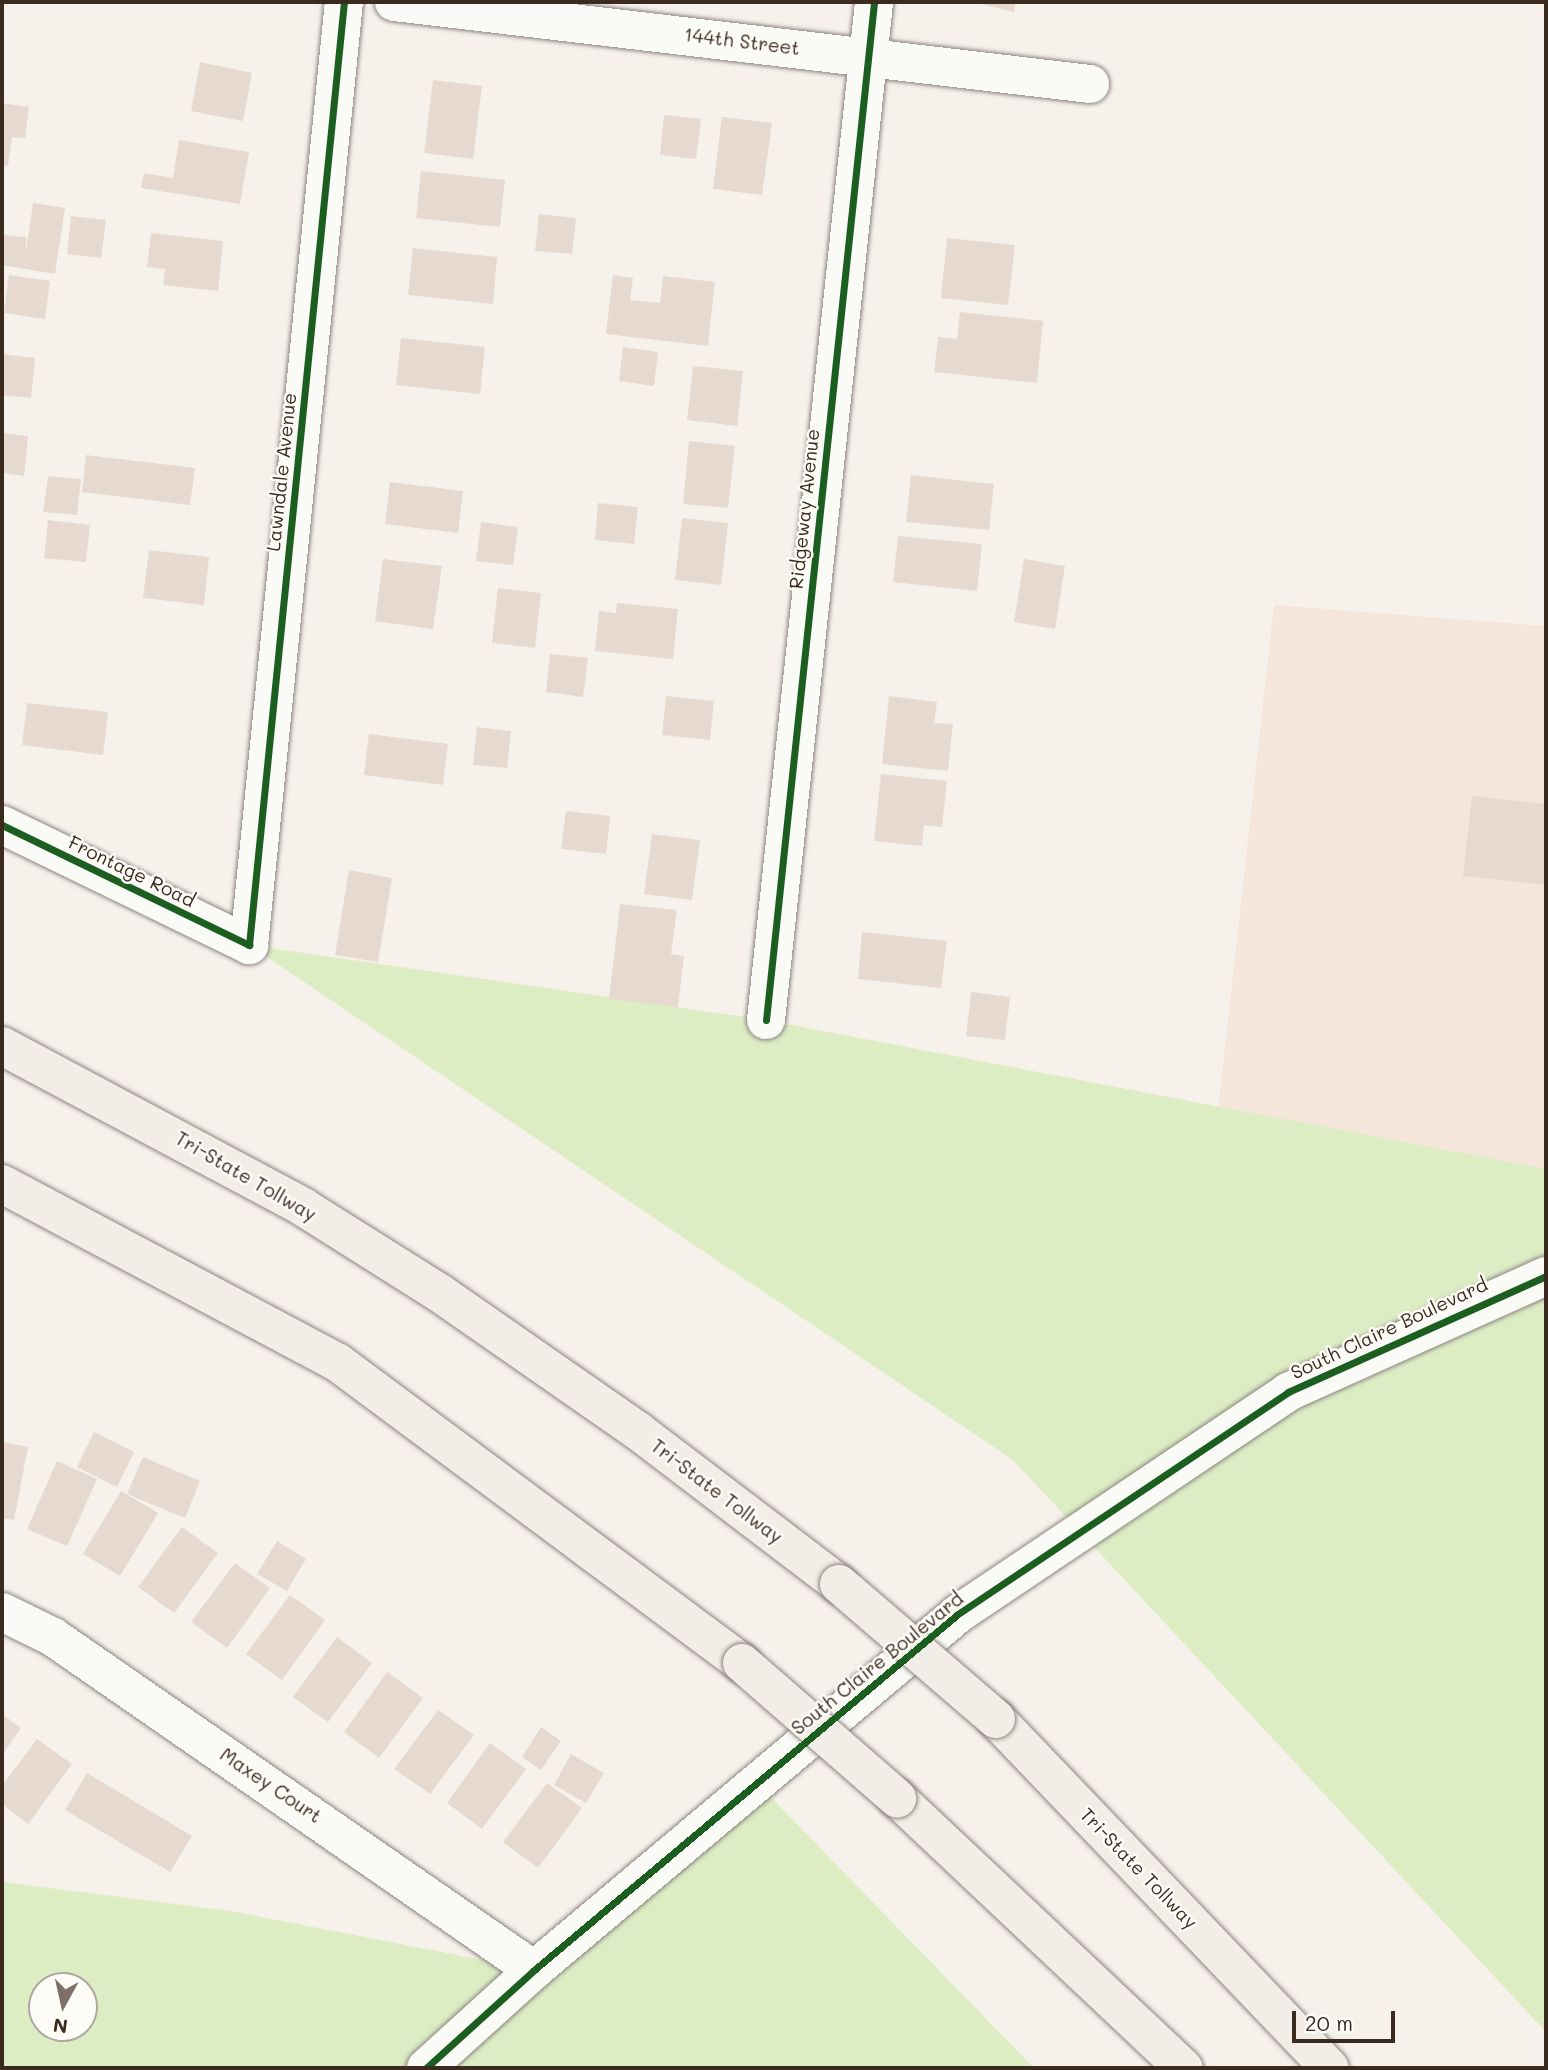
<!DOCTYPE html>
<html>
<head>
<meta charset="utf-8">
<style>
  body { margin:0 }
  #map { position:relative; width:1548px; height:2070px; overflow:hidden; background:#f7f1ec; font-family:Mali,sans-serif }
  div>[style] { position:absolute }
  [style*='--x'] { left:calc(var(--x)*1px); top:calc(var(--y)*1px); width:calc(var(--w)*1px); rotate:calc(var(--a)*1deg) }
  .built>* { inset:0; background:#f5e6db }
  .green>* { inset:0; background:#dcedc4 }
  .building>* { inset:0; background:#e6d9d0 }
  .roads { filter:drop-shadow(0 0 2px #8b8580) drop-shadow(0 0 2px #8b8580) }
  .minor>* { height:38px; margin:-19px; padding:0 19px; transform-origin:19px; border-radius:19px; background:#fafaf7 }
  .highway>* { height:38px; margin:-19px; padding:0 19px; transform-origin:19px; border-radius:19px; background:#f2ede6 }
  .bridges { filter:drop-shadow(0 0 2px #8b8580) drop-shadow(0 0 2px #8b8580) }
  .highway-bridge>* { height:38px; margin:-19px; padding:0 19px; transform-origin:19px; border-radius:19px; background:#f2ede6 }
  .cycleway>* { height:7px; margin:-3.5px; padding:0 3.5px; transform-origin:3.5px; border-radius:3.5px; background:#1b5e20 }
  span { translate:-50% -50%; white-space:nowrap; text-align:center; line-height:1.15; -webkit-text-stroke:5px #fdfcf7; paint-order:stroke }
  .street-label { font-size:19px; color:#3b2a1e }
  .frame { position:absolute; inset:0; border:4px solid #3b2a1e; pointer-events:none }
  .north { position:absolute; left:28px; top:1972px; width:70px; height:70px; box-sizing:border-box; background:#fdfcf7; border:2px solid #afa8a0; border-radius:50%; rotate:188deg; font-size:19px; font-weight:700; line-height:28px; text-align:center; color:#3b2a1e }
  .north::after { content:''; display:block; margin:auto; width:24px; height:32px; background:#7d7066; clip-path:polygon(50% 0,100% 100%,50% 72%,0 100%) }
  .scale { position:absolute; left:1292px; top:2011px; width:103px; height:32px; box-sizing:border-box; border:4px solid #3b2a1e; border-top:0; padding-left:9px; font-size:21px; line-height:24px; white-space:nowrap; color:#3b2a1e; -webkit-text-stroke:5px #fdfcf7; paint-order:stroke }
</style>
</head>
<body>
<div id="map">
  <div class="built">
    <div style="clip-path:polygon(1274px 605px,1546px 626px,1546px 1169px,1218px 1110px)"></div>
  </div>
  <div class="green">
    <div style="clip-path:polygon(249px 945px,766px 1020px,1546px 1169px,1546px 2032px,1013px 1460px)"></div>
    <div style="clip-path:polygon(evenodd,757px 1783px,1034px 2068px,2px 2068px,2px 1882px,231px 1911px,534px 1970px,757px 1783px,42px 1986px,84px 1986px,84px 2028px,42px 2028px,42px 1986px)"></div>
  </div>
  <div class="building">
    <div style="clip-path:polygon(972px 2px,1016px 2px,1014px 12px)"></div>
    <div style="clip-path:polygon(200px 62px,252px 73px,243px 121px,191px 111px)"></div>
    <div style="clip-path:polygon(433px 80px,482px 86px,473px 159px,424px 153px)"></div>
    <div style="clip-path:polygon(2px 103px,29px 107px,25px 138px,12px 137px,8px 166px,2px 165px)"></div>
    <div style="clip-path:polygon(664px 115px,701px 119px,696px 159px,660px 155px)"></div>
    <div style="clip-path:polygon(722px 117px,772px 123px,762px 195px,713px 189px)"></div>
    <div style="clip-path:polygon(179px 140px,249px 152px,240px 204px,141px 188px,144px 173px,173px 178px)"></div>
    <div style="clip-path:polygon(421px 171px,505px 180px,500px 227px,416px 218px)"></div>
    <div style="clip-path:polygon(33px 203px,65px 208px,55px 274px,2px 265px,2px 235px,26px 237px,26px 251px)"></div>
    <div style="clip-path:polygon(539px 214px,576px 218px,572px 254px,535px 251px)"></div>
    <div style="clip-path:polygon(71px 216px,106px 220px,101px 258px,67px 254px)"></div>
    <div style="clip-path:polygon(151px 233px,223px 241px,218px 291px,163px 285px,165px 269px,147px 267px)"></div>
    <div style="clip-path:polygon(947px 238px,1015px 245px,1008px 305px,941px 298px)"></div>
    <div style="clip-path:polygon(413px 248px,497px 257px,493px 304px,408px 295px)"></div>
    <div style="clip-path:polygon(9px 275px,50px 281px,45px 319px,4px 313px)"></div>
    <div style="clip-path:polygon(613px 275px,633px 278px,630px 300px,660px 303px,663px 276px,715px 282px,708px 346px,606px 334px)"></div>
    <div style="clip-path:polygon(960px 312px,1043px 321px,1037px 383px,934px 372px,938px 337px,957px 339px)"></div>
    <div style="clip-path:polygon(401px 338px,485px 347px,480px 394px,396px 385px)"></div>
    <div style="clip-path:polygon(623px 347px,658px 352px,654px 386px,619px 381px)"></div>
    <div style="clip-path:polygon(2px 354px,35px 358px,31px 398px,2px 395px)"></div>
    <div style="clip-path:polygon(693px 366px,743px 371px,737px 426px,687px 420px)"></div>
    <div style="clip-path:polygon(2px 433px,28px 436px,24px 476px,2px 473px)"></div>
    <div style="clip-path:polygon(689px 441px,735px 446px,728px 508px,683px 504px)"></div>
    <div style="clip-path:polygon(86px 455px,195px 468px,190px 505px,82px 492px)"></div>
    <div style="clip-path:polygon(911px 475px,994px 484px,989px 530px,906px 522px)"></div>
    <div style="clip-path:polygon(48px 476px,81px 479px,77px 515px,43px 512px)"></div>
    <div style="clip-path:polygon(390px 482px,463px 491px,458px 533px,385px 524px)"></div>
    <div style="clip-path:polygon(598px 503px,638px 507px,634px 544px,595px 540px)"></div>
    <div style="clip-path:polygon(682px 518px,728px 523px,721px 585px,675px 580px)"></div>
    <div style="clip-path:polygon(48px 520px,90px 525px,86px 562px,44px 558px)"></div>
    <div style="clip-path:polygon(481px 522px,518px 527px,513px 565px,476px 561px)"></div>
    <div style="clip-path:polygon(898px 536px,982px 544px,977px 591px,893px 582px)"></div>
    <div style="clip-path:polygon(149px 550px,209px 557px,204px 605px,143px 598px)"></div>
    <div style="clip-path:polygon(383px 559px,442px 566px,433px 629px,375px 621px)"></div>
    <div style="clip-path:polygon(1024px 559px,1065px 566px,1055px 629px,1014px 622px)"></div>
    <div style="clip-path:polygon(498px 588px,541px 593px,535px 648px,492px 643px)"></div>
    <div style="clip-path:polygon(617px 603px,678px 609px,673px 659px,595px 651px,599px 611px,616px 613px)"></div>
    <div style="clip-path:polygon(550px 654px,588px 658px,583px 697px,546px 692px)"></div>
    <div style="clip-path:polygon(666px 696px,714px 701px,710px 740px,662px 735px)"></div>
    <div style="clip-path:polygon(889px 696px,937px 702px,934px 723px,953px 724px,948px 771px,882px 764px)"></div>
    <div style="clip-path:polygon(27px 703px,108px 712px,103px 755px,22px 745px)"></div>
    <div style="clip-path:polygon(477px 727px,511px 731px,507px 768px,473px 765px)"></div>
    <div style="clip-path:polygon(369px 734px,448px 744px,443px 785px,364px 775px)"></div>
    <div style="clip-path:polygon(881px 774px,947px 781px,942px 827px,924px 825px,922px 846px,874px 841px)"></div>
    <div style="clip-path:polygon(1472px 796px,1546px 804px,1546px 885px,1463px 876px)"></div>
    <div style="clip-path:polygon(566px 811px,610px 816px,606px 854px,561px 849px)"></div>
    <div style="clip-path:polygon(652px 834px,700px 840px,692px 900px,644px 894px)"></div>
    <div style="clip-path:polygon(349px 870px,392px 878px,378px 962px,335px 955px)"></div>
    <div style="clip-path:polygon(620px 904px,677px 910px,671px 954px,684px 956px,678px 1007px,609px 999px)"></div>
    <div style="clip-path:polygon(862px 932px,947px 941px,941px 988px,858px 979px)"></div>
    <div style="clip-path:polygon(971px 992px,1010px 997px,1005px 1040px,966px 1036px)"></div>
    <div style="clip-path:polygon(94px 1432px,134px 1452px,117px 1487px,77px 1467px)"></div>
    <div style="clip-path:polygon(2px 1442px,28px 1447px,14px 1520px,2px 1518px)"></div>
    <div style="clip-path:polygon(143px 1457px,200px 1481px,185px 1518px,127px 1494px)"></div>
    <div style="clip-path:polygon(57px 1461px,97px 1479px,67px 1546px,27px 1529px)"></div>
    <div style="clip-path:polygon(121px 1491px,158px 1513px,120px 1576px,83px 1554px)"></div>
    <div style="clip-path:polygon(182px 1527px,218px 1553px,174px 1613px,138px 1587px)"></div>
    <div style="clip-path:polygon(277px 1541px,306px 1559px,287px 1591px,257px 1574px)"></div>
    <div style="clip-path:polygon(235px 1563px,270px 1588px,227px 1648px,191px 1622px)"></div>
    <div style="clip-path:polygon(290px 1595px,325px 1620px,282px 1680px,246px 1654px)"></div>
    <div style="clip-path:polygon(337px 1637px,372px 1663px,328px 1722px,293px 1697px)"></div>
    <div style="clip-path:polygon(387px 1672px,423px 1698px,379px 1758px,344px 1732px)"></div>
    <div style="clip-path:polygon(438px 1710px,474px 1735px,430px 1794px,394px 1769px)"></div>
    <div style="clip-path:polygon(2px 1714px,21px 1728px,2px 1755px)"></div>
    <div style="clip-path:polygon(541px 1727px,561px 1741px,541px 1770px,522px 1757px)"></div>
    <div style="clip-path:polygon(37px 1739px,72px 1764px,28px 1824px,2px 1804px,2px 1786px)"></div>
    <div style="clip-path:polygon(490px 1743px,526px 1769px,482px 1829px,447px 1803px)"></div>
    <div style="clip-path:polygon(571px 1754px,604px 1773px,586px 1803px,554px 1785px)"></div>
    <div style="clip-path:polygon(87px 1773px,192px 1836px,170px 1872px,65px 1810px)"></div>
    <div style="clip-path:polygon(547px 1783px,582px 1808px,538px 1868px,503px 1842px)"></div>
  </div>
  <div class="roads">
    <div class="minor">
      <div style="--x:394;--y:2;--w:701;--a:6.72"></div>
      <div style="--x:2;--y:825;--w:275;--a:25.9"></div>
      <div style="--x:249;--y:945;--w:948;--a:-84.25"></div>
      <div style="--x:766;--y:1020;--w:1024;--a:-83.94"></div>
      <div style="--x:2;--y:1612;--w:57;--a:26.1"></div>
      <div style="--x:53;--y:1637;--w:585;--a:34.7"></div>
      <div style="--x:426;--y:2068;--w:146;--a:-42.2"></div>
      <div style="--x:534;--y:1970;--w:554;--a:-40.02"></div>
      <div style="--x:958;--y:1614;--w:398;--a:-33.9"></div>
      <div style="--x:1288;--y:1392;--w:283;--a:-24.2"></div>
    </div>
    <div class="highway">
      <div style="--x:2;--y:1046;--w:341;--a:28.1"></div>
      <div style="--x:303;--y:1207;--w:163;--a:32.2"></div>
      <div style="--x:441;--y:1294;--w:240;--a:34.8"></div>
      <div style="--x:638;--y:1431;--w:253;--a:37.3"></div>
      <div style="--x:2;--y:1184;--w:379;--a:28"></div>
      <div style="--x:337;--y:1362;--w:505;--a:36.62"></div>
      <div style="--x:996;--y:1719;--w:483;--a:46.3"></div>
      <div style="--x:897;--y:1798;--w:394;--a:43.3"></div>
    </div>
  </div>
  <div class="bridges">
    <div class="highway-bridge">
      <div style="--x:839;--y:1584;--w:207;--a:40.7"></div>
      <div style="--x:742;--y:1663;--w:206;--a:41.1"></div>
    </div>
  </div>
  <div class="cycleway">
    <div style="--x:2;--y:825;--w:275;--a:25.9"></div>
    <div style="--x:249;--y:945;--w:948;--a:-84.25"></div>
    <div style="--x:766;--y:1020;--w:1024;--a:-83.94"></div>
    <div style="--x:426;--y:2068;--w:146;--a:-42.2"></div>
    <div style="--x:534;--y:1970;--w:554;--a:-40.02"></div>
    <div style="--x:958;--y:1614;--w:398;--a:-33.9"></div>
    <div style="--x:1288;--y:1392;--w:283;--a:-24.2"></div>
  </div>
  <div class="street-label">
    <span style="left:742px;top:41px;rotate:7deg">144th Street</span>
    <span style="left:281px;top:472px;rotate:-84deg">Lawndale Avenue</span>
    <span style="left:804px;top:509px;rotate:-84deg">Ridgeway Avenue</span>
    <span style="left:132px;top:871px;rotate:26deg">Frontage Road</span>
    <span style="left:246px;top:1176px;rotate:30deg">Tri-State Tollway</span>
    <span style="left:1389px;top:1328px;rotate:-25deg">South Claire Boulevard</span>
    <span style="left:717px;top:1491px;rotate:37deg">Tri-State Tollway</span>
    <span style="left:877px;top:1663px;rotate:-39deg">South Claire Boulevard</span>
    <span style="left:271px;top:1785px;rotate:34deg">Maxey Court</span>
    <span style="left:1139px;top:1868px;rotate:46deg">Tri-State Tollway</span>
  </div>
  <div class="frame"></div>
  <div class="north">N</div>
  <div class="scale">20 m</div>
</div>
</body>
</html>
